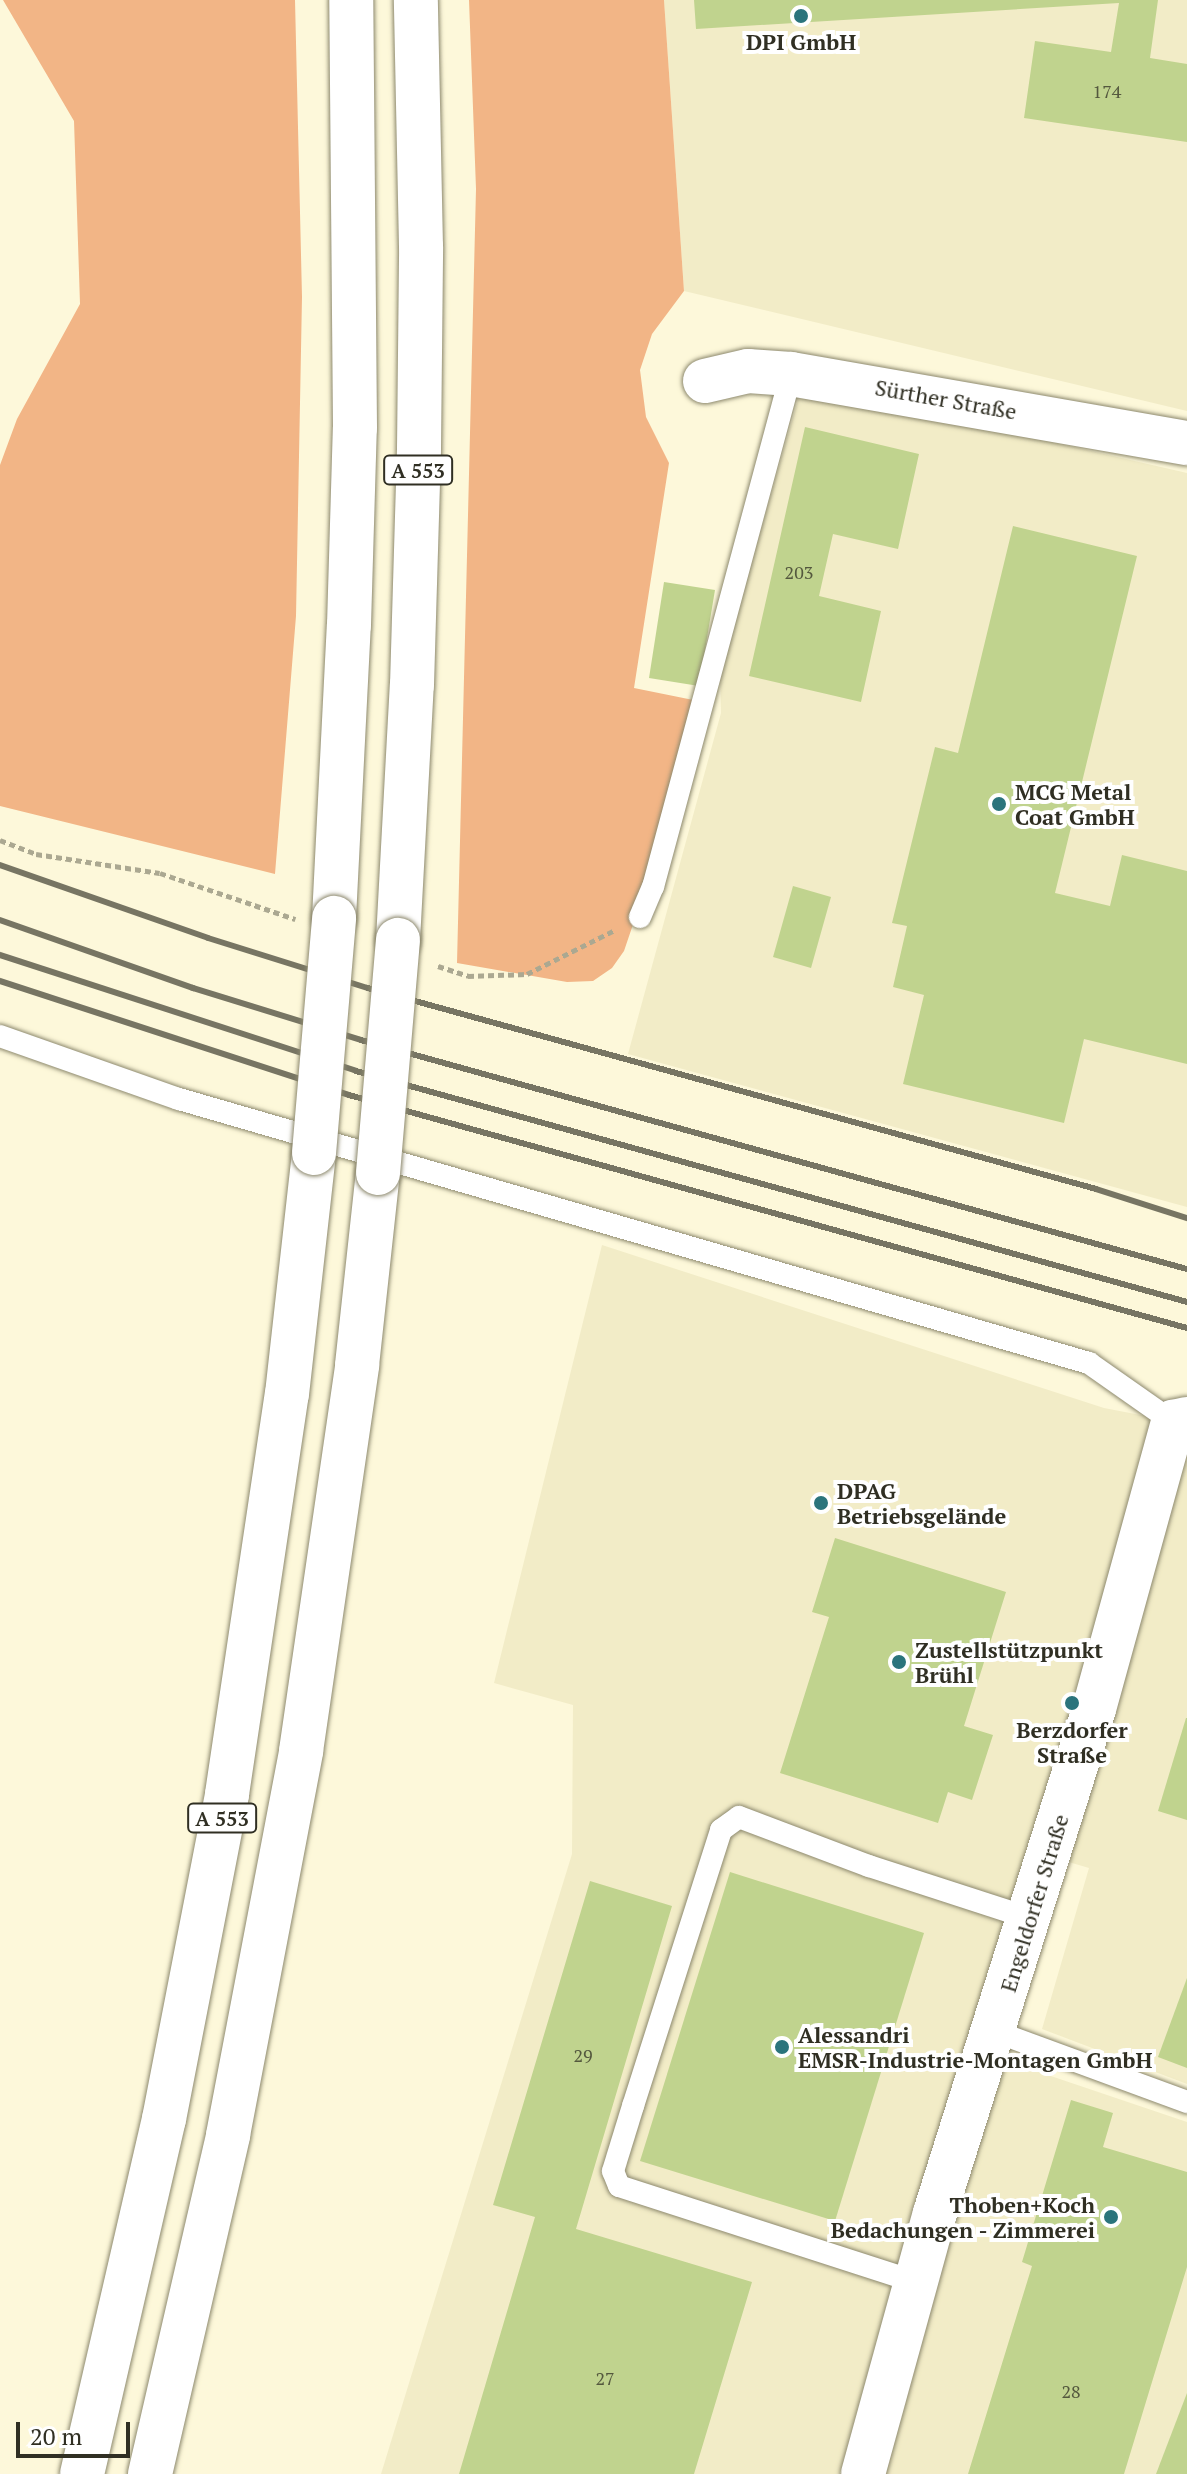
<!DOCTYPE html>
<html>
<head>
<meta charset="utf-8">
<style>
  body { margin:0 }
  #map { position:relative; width:1187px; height:2474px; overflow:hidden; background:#fdf8da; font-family:"PT Serif",serif }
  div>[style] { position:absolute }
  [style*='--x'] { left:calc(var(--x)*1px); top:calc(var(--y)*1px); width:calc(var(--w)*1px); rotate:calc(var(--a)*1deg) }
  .built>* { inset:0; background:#f2ecc7 }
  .forest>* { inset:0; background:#f2b586 }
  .building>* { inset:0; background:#c0d38e }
  .path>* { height:5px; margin-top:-2.5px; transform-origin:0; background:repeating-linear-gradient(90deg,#aba891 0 6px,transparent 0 10px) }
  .roads { filter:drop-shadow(0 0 2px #8d896e) drop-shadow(0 0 2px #8d896e) }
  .lane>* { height:22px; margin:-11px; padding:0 11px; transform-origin:11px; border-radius:11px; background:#fff }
  .street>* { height:44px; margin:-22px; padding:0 22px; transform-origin:22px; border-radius:22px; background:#fff }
  .highway>* { height:44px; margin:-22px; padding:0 22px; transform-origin:22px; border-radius:22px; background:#fff }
  .rail>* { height:6px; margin:-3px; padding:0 3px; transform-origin:3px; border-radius:3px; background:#777563 }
  .bridges { filter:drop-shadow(0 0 2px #8d896e) drop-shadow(0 0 2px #8d896e) }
  .highway-bridge>* { height:44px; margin:-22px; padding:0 22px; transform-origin:22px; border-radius:22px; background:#fff }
  .dots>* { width:22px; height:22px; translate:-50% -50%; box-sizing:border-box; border:4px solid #fff; border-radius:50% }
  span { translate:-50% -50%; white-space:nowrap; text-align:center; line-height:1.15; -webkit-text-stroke:8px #fff; paint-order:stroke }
  .number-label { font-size:18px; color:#54583e }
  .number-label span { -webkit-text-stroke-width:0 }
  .shield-label span { padding:2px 6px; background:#fff; border:2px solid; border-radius:6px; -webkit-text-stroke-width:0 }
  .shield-label { font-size:20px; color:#302f23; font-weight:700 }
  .poi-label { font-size:22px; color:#302f23; font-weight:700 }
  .left { translate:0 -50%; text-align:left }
  .right { translate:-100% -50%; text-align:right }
  .street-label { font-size:22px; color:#302f23 }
  .scale { position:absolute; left:16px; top:2422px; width:114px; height:36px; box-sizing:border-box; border:4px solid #302f23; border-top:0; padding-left:10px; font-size:24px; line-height:28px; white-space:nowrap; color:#302f23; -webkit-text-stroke:6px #fff; paint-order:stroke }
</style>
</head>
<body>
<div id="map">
  <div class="built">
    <div style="clip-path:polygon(664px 0,1187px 0,1187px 411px,684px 291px)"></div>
    <div style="clip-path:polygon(825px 390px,1187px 473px,1187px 1207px,628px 1054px,721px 713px,720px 673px,798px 400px)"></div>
    <div style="clip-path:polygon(602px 1245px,1104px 1408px,1187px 1424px,1187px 2084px,1042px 2029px,1089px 1868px,1028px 1850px,971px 2049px,1187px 2122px,1187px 2474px,381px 2474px,572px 1854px,573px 1705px,494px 1683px)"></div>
  </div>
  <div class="forest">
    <div style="clip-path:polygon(3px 0,295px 0,302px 297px,296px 616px,275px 874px,0 806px,0 465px,17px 419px,80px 304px,74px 121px)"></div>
    <div style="clip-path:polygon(469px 0,664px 0,684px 291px,652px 334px,640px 370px,646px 417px,669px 463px,634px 688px,708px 703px,624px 951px,612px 968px,593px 981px,567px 982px,457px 963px,476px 189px)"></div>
  </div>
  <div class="building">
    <div style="clip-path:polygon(694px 0,1158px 0,1150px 58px,1187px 64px,1187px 142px,1024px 118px,1035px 41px,1111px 52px,1119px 3px,696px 29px)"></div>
    <div style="clip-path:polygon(805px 427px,919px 454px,898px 549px,833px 534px,819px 596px,881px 611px,861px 702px,749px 676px)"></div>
    <div style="clip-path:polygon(1013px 526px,1137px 556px,1055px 893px,1110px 906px,1122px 855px,1187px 871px,1187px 1064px,1084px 1039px,1064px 1123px,903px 1084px,924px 995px,893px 987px,907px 926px,892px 923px,935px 747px,958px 753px)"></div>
    <div style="clip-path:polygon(664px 582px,715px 590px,699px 686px,649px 678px)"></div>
    <div style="clip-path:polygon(793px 886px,831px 897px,811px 968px,773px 957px)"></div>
    <div style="clip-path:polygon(835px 1538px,1006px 1592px,964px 1726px,993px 1735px,972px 1800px,948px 1792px,938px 1823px,780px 1773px,829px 1617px,812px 1612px)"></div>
    <div style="clip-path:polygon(1186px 1718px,1187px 1718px,1187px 1820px,1158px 1811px)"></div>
    <div style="clip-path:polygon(730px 1872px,924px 1933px,835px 2221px,640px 2161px)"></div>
    <div style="clip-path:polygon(590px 1881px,672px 1906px,576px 2229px,752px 2282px,694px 2474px,459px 2474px,535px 2217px,493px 2205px)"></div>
    <div style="clip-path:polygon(1187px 1978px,1187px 2068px,1158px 2057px)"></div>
    <div style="clip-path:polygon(1071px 2100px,1113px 2113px,1103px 2147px,1187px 2172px,1187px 2267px,1124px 2474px,968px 2474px,1032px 2266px,1022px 2262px)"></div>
    <div style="clip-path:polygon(1187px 2393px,1187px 2474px,1156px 2474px)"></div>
  </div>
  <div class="path">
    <div style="--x:0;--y:840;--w:39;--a:21"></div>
    <div style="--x:36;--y:854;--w:125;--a:8.7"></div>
    <div style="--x:160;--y:873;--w:143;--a:18.8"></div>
    <div style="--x:438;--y:966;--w:32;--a:18"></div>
    <div style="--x:468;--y:976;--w:59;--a:-1.9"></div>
    <div style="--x:527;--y:974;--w:98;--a:-26.6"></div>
  </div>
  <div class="roads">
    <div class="lane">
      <div style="--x:640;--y:917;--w:33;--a:-67"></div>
      <div style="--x:653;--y:887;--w:531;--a:-74.94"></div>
      <div style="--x:0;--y:1036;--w:190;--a:19.4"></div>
      <div style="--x:179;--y:1099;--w:948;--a:16.18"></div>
      <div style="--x:1089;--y:1363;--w:103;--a:35.1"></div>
      <div style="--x:994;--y:2031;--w:206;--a:20.2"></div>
      <div style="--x:916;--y:2282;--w:312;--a:-162.1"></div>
      <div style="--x:619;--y:2186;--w:16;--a:-112"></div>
      <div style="--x:613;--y:2171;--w:68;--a:-72.9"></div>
      <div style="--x:633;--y:2106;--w:290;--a:-72.3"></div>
      <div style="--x:721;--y:1830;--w:22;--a:-36"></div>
      <div style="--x:739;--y:1817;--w:139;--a:20.7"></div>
      <div style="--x:869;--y:1866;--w:168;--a:18"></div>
    </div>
    <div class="street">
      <div style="--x:705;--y:381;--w:44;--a:-13.1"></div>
      <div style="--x:748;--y:371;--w:43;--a:4"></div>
      <div style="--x:791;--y:374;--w:402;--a:9.9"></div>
      <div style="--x:863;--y:2474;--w:271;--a:-74.6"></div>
      <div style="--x:935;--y:2213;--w:528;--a:-72.49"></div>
      <div style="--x:1094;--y:1709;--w:298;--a:-74.6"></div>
      <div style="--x:1173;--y:1422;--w:14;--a:-12"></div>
    </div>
    <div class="highway">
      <div style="--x:334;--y:918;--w:293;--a:-87.1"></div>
      <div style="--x:349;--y:625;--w:197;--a:-88.3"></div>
      <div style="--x:355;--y:428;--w:428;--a:-90.5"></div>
      <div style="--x:398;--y:940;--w:255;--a:-86.9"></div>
      <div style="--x:412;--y:685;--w:236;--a:-88.3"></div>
      <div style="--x:419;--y:449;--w:202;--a:-89.4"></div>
      <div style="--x:421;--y:247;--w:247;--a:-91.2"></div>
      <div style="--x:82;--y:2474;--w:364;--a:-77"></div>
      <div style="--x:164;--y:2119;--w:331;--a:-79"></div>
      <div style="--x:227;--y:1794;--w:404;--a:-81.5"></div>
      <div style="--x:287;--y:1394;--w:243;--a:-83.6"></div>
      <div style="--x:150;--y:2474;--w:348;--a:-77"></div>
      <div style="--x:228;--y:2135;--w:391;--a:-79.2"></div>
      <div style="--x:301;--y:1751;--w:390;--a:-81.7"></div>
      <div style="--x:357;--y:1365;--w:193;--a:-83.8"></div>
    </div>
  </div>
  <div class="rail">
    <div style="--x:0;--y:865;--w:220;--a:19.3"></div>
    <div style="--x:208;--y:938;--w:168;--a:17.4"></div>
    <div style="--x:368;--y:988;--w:755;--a:15.43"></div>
    <div style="--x:1096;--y:1189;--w:96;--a:17.7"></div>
    <div style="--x:0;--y:920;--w:205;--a:19.4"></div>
    <div style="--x:193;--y:988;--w:176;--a:17.2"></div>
    <div style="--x:361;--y:1040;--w:857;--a:15.5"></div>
    <div style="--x:0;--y:955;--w:374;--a:18"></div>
    <div style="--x:356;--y:1071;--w:863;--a:15.53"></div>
    <div style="--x:0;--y:981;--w:367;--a:18.1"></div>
    <div style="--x:349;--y:1095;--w:870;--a:15.54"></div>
  </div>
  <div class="bridges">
    <div class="highway-bridge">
      <div style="--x:314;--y:1153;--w:236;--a:-85.1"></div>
      <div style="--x:378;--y:1173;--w:234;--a:-85.1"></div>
    </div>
  </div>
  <div class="dots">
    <div style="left:801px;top:16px;background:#2b747c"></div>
    <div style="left:999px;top:804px;background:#2b747c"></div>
    <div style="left:821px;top:1503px;background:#2b747c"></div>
    <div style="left:899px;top:1662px;background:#2b747c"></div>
    <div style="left:1072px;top:1703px;background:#2b747c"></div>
    <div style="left:782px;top:2047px;background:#2b747c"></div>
    <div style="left:1111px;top:2217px;background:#2b747c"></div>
  </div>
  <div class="number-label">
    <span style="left:1107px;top:91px">174</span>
    <span style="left:799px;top:572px">203</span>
    <span style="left:583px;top:2055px">29</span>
    <span style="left:605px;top:2378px">27</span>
    <span style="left:1071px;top:2391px">28</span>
  </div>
  <div class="shield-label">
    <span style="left:418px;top:470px">A 553</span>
    <span style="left:222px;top:1818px">A 553</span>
  </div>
  <div class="poi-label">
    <span style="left:801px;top:42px">DPI GmbH</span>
    <span class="left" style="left:1015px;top:804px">MCG Metal<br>Coat GmbH</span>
    <span class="left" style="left:837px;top:1503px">DPAG<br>Betriebsgelände</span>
    <span class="left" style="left:915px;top:1662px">Zustellstützpunkt<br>Brühl</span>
    <span style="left:1072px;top:1742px">Berzdorfer<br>Straße</span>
    <span class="left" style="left:798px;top:2047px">Alessandri<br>EMSR-Industrie-Montagen GmbH</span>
    <span class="right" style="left:1095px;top:2217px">Thoben+Koch<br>Bedachungen - Zimmerei</span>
  </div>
  <div class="street-label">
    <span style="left:946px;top:399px;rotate:10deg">Sürther Straße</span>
    <span style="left:1034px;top:1903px;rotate:-73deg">Engeldorfer Straße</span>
  </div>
  <div class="scale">20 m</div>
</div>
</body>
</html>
